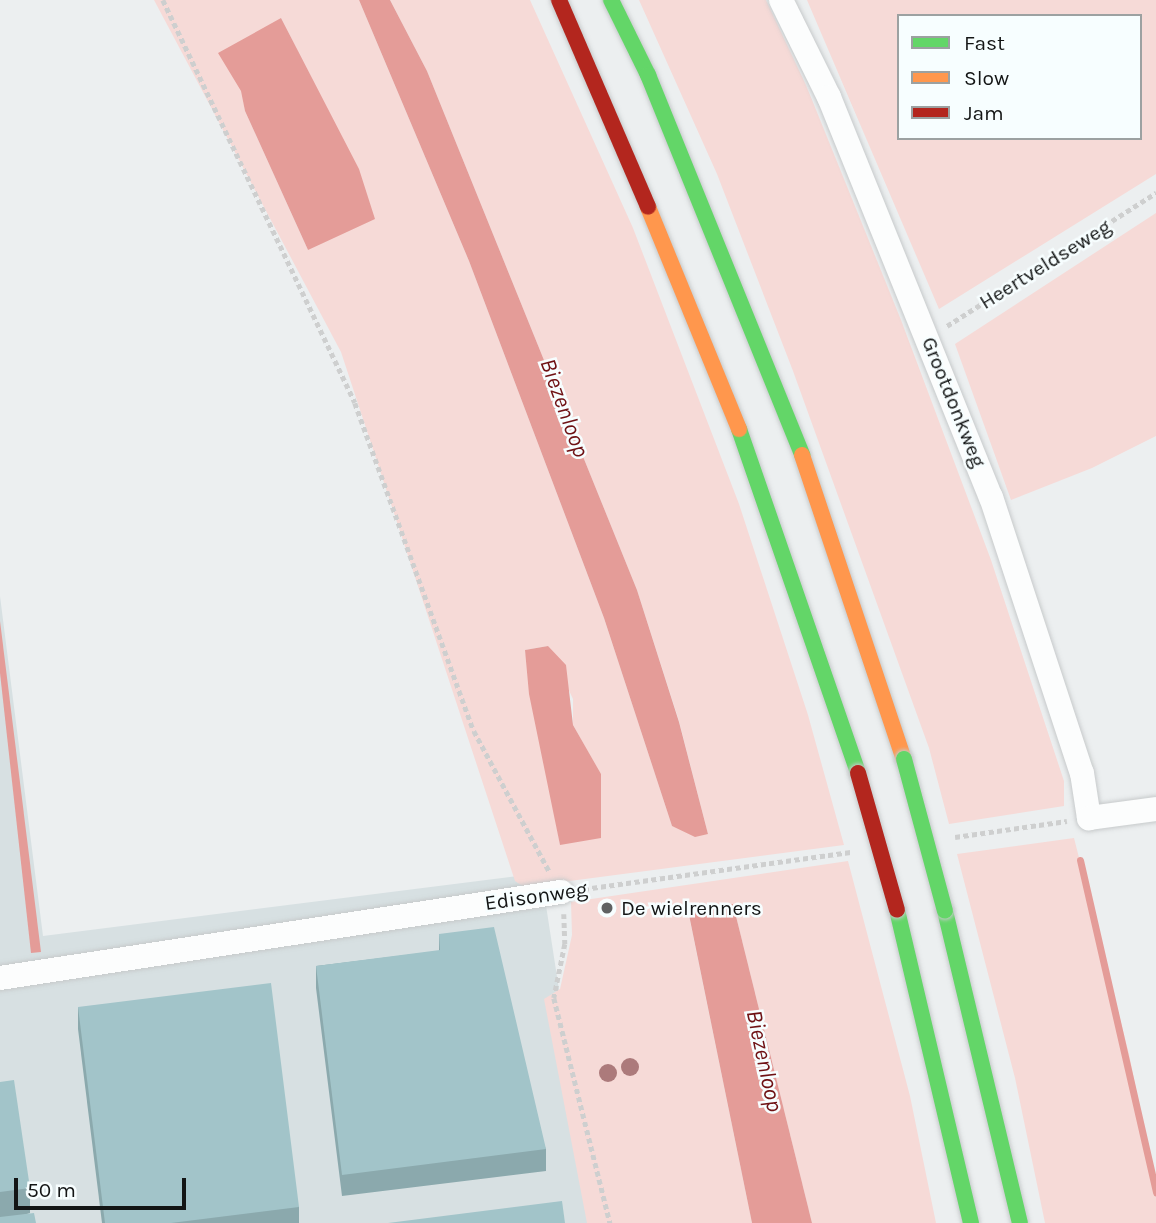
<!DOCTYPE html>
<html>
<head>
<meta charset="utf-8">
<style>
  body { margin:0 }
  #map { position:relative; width:1156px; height:1223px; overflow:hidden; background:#eceff0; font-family:Karla,sans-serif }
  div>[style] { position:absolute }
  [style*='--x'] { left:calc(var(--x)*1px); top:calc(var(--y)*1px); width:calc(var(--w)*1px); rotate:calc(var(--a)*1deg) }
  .built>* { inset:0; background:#d7e0e2 }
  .green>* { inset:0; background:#f6dad7 }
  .water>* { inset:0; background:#e49c98 }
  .stream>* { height:7px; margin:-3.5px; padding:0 3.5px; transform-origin:3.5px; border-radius:3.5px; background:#e49c98 }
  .path>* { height:4.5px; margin-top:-2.25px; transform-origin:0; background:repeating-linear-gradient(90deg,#cecfcf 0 5px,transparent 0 8.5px) }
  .roads { filter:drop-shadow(0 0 2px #c7cacb) drop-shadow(0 0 2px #c7cacb) }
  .street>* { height:24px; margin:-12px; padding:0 12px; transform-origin:12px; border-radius:12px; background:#fcfdfd }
  .fast>* { height:16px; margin:-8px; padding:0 8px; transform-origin:8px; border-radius:8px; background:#63d668 }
  .slow>* { height:16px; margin:-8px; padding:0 8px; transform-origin:8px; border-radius:8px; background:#ff974d }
  .jam>* { height:16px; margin:-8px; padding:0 8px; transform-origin:8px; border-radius:8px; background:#b3261e }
  .bridges { filter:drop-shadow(0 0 2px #c7cacb) drop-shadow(0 0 2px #c7cacb) }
  .fast-bridge>* { height:16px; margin:-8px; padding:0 8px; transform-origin:8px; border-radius:8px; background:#63d668 }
  .jam-bridge>* { height:16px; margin:-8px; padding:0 8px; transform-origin:8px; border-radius:8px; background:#b3261e }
  .trees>* { width:18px; height:18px; margin:-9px; border-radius:50%; background:#ac7a7b }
  .wall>* { inset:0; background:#8ba9ad }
  .building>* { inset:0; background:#a2c4c9 }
  .dots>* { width:19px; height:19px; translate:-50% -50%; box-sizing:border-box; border:4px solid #f7feff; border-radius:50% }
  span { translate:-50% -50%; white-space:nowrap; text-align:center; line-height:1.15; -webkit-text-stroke:5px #f7feff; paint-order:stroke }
  .street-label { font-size:21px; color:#131515 }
  .poi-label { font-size:21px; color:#131515 }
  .left { translate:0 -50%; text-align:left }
  .water-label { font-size:23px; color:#6f1114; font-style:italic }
  .legend { position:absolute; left:897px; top:14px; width:245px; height:126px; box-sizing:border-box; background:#f7feff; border:2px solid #9ca1a1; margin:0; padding:9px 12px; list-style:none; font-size:21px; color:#131515 }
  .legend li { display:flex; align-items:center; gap:14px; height:35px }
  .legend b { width:35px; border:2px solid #9ca1a1 }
  .scale { position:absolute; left:14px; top:1178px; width:172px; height:32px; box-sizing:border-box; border:4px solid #131515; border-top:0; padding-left:9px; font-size:21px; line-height:24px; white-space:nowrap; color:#131515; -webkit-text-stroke:5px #f7feff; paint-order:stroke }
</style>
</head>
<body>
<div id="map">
  <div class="built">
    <div style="clip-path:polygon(0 596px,43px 936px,541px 873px,595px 1223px,0 1223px)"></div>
  </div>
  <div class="green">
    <div style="clip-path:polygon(evenodd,154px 0,359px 0,469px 261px,604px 618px,672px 826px,708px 834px,679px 721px,637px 590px,427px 71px,390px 0,530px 0,633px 228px,739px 504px,808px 715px,844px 845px,524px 887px,515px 881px,341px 352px,154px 0,281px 18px,316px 87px,308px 250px,245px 111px,242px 91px,281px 18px,154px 0,548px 646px,573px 699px,573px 725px,601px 775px,560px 845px,525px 650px,548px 646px)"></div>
    <div style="clip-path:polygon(639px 0,766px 0,806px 85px,901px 320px,991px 560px,1064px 781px,1064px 806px,949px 824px,929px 748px,793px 371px,717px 174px)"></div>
    <div style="clip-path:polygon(evenodd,807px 0,1156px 0,1156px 174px,939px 309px,807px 0,899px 16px,1140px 16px,1140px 138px,899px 138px,899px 16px)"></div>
    <div style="clip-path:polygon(1156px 213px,1156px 436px,1092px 468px,1011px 500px,955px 344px)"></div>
    <div style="clip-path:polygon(1074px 838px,1129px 1054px,1156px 1190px,1156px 1223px,1045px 1223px,1015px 1078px,957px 854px)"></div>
    <div style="clip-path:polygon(848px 861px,910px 1096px,936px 1223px,812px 1223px,733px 904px,688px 911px,752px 1223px,587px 1223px,544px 999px,560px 989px,572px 935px,571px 902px)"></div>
  </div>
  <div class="water">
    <div style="clip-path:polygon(359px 0,390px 0,427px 71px,637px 590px,679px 722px,708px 834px,695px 837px,672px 826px,604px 618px,469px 261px)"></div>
    <div style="clip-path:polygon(281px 18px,359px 169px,375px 219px,308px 250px,245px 111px,241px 91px,218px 53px)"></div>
    <div style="clip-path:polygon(0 621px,41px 952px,31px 953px,0 673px)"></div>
    <div style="clip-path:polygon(548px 646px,566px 665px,573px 725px,601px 774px,601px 838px,560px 845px,529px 694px,525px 650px)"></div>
    <div style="clip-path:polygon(733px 904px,812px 1223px,752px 1223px,688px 910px)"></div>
  </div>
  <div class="stream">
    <div style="--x:1080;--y:860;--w:341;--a:77.1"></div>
  </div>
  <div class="path">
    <div style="--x:163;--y:0;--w:446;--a:64.5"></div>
    <div style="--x:355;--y:403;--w:349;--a:70.1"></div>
    <div style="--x:474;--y:731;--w:161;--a:61.8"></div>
    <div style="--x:947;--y:326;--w:248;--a:-32.5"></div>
    <div style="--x:955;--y:837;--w:113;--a:-8.1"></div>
    <div style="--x:584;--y:889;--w:271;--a:-7.9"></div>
    <div style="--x:564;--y:914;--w:30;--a:88"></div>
    <div style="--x:565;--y:944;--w:55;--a:101.5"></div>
    <div style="--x:554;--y:998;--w:232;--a:76"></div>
  </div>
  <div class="roads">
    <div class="street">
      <div style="--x:781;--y:0;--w:108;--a:63.7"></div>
      <div style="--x:829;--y:97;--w:432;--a:68"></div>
      <div style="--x:991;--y:497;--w:291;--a:71.8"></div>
      <div style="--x:1082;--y:773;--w:46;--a:81.2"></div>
      <div style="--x:1089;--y:818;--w:68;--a:-7.7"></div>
      <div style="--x:0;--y:978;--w:568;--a:-8.72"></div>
    </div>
    <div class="fast">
      <div style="--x:611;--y:0;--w:84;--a:63.7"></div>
      <div style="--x:648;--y:75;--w:410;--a:67.9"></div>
      <div style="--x:739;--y:429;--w:364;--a:70.9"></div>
      <div style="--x:897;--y:910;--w:322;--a:76.7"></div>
      <div style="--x:945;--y:911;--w:321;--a:76.5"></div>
    </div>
    <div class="slow">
      <div style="--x:648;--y:207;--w:240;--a:67.7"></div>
      <div style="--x:802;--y:455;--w:321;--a:71.5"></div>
    </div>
    <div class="jam">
      <div style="--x:559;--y:0;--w:225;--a:66.7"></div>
    </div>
  </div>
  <div class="bridges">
    <div class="fast-bridge">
      <div style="--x:904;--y:759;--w:157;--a:74.9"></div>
    </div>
    <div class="jam-bridge">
      <div style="--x:858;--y:773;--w:142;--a:74.1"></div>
    </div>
  </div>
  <div class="trees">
    <div style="left:630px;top:1067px"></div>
    <div style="left:608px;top:1073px"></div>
  </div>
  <div class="wall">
    <div style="clip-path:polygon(439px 934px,546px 1149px,546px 1171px,342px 1196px,316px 988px,316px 966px,439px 951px)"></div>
    <div style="clip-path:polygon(78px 1007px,299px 1207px,299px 1223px,102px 1223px,78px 1029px)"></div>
    <div style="clip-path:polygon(0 1082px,30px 1188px,30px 1213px,0 1223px)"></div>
  </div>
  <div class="building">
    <div style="clip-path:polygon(494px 927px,546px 1149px,342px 1175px,316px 966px,440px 950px,439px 934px)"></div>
    <div style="clip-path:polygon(271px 983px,299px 1207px,171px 1223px,105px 1223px,78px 1007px)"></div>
    <div style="clip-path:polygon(14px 1080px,30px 1188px,0 1192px,0 1082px)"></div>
    <div style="clip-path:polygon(562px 1201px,565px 1223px,388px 1223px)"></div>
    <div style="clip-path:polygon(34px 1213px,36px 1223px,0 1223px,0 1217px)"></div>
  </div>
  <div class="dots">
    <div style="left:607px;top:908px;background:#5f6162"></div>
  </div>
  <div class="street-label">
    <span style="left:1045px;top:264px;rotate:-32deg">Heertveldseweg</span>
    <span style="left:954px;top:402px;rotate:68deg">Grootdonkweg</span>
    <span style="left:536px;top:896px;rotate:-8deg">Edisonweg</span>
  </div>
  <div class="poi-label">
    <span class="left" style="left:621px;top:908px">De wielrenners</span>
  </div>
  <div class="water-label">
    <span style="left:564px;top:408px;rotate:70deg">Biezenloop</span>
    <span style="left:764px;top:1061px;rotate:78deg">Biezenloop</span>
  </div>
  <ul class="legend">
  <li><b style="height:9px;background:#63d668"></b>Fast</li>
  <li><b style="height:9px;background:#ff974d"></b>Slow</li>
  <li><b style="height:9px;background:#b3261e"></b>Jam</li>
  </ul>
  <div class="scale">50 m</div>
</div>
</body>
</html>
